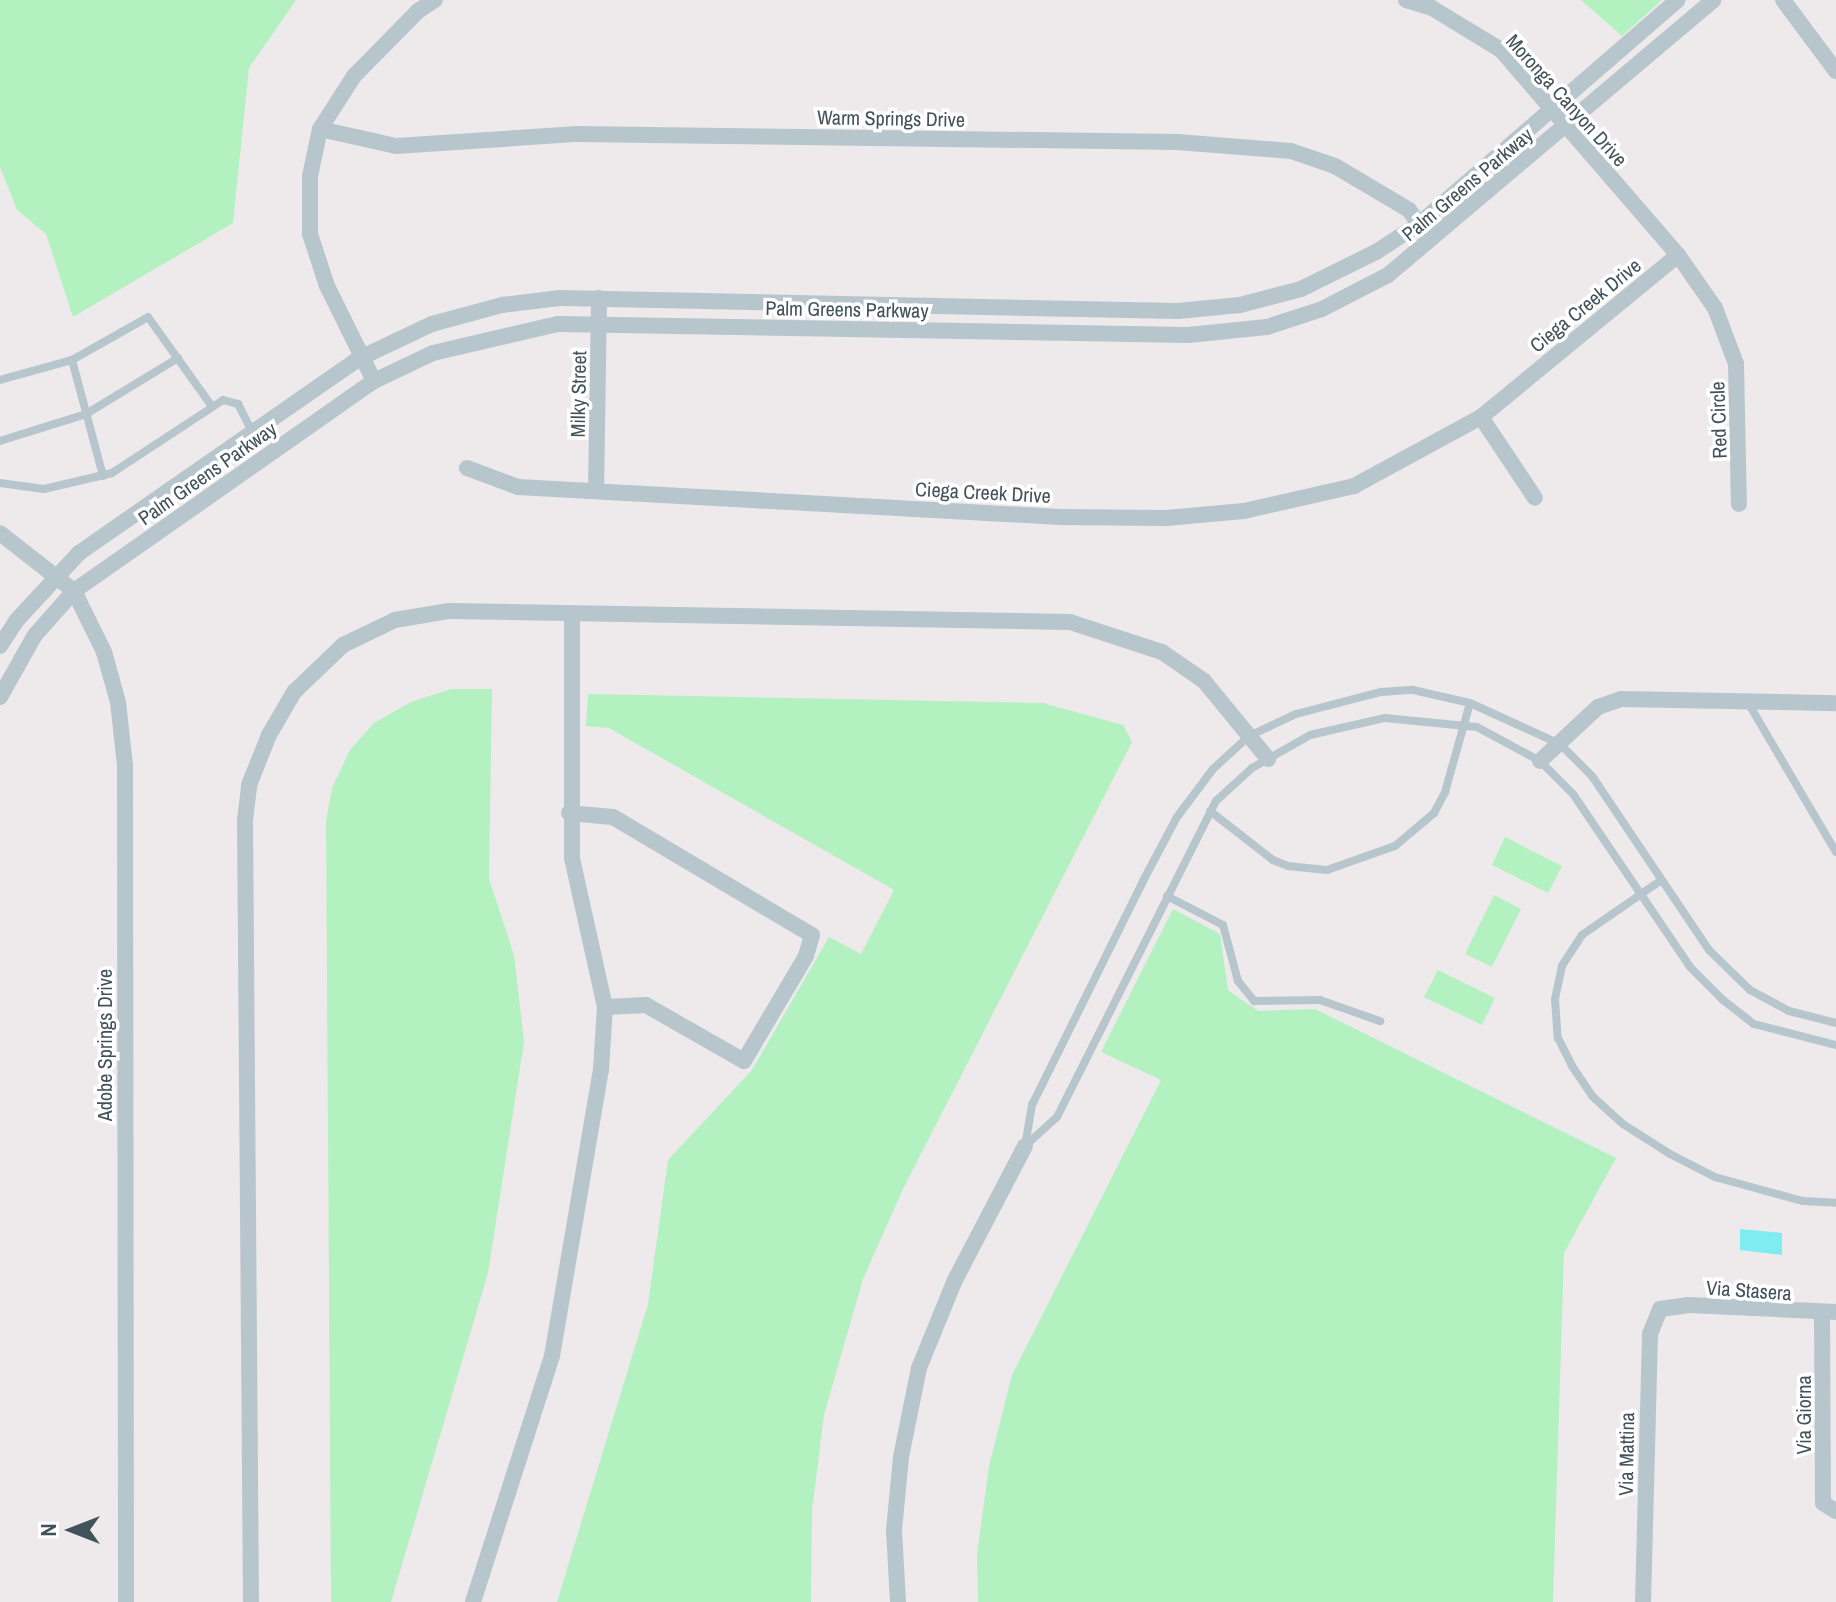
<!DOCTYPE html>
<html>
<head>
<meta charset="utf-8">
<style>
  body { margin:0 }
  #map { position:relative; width:1836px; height:1602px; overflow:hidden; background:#eeeaeb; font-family:"Archivo Narrow",sans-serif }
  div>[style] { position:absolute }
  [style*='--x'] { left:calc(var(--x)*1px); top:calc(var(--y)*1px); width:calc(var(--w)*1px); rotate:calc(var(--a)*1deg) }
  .green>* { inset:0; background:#b3f1c1 }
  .water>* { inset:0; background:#7dedf2 }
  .lane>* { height:8px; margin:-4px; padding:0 4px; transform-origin:4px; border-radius:4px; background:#b7c6cc }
  .street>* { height:16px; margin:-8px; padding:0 8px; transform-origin:8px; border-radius:8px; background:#b7c6cc }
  span { translate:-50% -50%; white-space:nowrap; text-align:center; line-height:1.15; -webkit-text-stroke:7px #fff; paint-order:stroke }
  .street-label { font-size:20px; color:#42525a }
  .north { position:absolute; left:32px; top:1490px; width:80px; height:80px; -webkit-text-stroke:6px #fff; paint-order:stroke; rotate:270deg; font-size:22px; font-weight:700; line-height:32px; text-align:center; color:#42525a }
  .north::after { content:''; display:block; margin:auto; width:28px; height:36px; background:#42525a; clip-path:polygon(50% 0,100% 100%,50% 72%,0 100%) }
</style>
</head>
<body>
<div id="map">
  <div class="green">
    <div style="clip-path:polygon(0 0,296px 0,249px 68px,233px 223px,73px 317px,46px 234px,17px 210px,0 167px)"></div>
    <div style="clip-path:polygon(1581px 0,1662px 0,1622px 36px)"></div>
    <div style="clip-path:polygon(451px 689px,492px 689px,489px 879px,514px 955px,524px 1042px,488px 1273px,391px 1602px,331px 1602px,326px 821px,332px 788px,350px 750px,374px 723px,411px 702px)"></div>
    <div style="clip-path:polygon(588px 694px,1043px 703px,1123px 725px,1132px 742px,902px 1191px,863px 1279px,824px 1415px,812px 1511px,811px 1602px,557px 1602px,648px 1304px,668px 1160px,752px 1070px,829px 937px,861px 954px,894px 890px,609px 728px,586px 726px)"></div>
    <div style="clip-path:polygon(1505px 837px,1562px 866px,1548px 893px,1492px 865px)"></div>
    <div style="clip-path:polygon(1494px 895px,1521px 909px,1492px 967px,1465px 954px)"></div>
    <div style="clip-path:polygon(1173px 909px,1220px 934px,1228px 990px,1258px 1011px,1315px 1009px,1616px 1158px,1564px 1253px,1553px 1602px,978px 1602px,977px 1554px,989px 1466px,1012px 1375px,1161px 1080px,1101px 1052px)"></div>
    <div style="clip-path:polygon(1438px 970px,1495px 998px,1482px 1025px,1424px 997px)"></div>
  </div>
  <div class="water">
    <div style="clip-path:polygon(1740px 1229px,1782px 1233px,1782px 1255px,1740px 1250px)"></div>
  </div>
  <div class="lane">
    <div style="--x:72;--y:360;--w:120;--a:75"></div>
    <div style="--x:0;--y:380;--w:75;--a:-15.5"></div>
    <div style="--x:72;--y:360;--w:87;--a:-29.5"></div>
    <div style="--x:148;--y:317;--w:108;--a:54.4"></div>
    <div style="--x:0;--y:441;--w:90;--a:-17.4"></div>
    <div style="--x:86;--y:414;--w:108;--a:-31.3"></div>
    <div style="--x:0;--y:483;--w:44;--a:7.8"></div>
    <div style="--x:44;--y:489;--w:70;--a:-13.2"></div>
    <div style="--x:112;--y:473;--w:133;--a:-33.3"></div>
    <div style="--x:223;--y:400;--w:16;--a:15"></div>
    <div style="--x:238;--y:404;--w:31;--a:63"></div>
    <div style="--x:1747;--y:701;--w:175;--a:59.5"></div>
    <div style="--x:1210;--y:811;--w:80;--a:37.9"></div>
    <div style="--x:1273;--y:860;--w:16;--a:22"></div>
    <div style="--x:1288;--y:866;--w:39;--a:6"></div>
    <div style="--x:1327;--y:870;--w:72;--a:-19.4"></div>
    <div style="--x:1395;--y:846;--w:51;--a:-40.2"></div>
    <div style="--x:1434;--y:813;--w:24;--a:-62"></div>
    <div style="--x:1445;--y:792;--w:92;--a:-74.3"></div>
    <div style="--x:1660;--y:881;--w:95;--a:145.3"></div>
    <div style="--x:1582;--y:935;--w:37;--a:123"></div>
    <div style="--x:1562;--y:966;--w:34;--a:102"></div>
    <div style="--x:1555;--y:999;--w:39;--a:86"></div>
    <div style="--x:1558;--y:1038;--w:31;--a:63"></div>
    <div style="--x:1572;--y:1066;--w:36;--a:56"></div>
    <div style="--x:1592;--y:1096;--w:42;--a:42.1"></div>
    <div style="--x:1623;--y:1124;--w:56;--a:32.6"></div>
    <div style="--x:1670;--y:1154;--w:51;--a:27.1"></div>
    <div style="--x:1715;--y:1177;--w:91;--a:15.3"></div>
    <div style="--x:1803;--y:1201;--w:33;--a:3"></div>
    <div style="--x:1167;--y:896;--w:63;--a:27.4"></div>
    <div style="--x:1223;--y:925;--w:58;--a:75"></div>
    <div style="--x:1238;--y:981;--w:26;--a:51"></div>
    <div style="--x:1254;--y:1001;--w:66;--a:-0.9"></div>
    <div style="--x:1320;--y:1000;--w:64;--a:19.3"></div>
    <div style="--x:1025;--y:1146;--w:42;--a:-80.3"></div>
    <div style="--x:1032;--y:1105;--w:250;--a:-63.6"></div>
    <div style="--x:1143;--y:881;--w:72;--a:-62"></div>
    <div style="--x:1177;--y:817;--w:60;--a:-53.1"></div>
    <div style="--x:1213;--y:769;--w:49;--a:-42.5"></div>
    <div style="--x:1249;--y:736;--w:52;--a:-25.1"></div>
    <div style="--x:1296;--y:714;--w:88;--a:-14.5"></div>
    <div style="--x:1381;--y:692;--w:32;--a:-4"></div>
    <div style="--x:1413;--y:690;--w:58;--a:12.8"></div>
    <div style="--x:1470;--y:703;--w:99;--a:24.5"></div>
    <div style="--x:1560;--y:744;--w:45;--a:45"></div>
    <div style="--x:1592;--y:776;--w:210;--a:56.1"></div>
    <div style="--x:1709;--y:950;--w:57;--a:44.3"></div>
    <div style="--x:1750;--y:990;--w:44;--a:28.3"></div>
    <div style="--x:1789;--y:1011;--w:49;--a:14.3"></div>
    <div style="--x:1025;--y:1146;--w:43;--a:-42.2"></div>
    <div style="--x:1057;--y:1117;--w:354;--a:-63.3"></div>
    <div style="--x:1216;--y:801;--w:49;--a:-42.5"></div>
    <div style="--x:1252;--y:768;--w:67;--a:-29.6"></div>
    <div style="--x:1310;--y:735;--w:77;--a:-12.8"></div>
    <div style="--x:1385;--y:718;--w:92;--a:5.6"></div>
    <div style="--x:1477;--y:727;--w:72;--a:28.4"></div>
    <div style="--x:1540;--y:761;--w:47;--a:45"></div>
    <div style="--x:1573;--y:794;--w:209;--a:55.9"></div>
    <div style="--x:1690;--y:967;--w:47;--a:45"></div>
    <div style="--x:1723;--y:1000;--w:39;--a:38"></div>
    <div style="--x:1754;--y:1024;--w:85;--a:14.4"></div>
  </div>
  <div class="street">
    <div style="--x:1406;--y:0;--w:27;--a:17"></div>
    <div style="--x:1432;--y:8;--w:81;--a:31.3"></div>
    <div style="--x:1501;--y:50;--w:271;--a:49.2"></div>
    <div style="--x:1678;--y:255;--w:65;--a:55.1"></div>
    <div style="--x:1715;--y:308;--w:60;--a:69.4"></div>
    <div style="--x:1736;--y:364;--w:140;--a:88.8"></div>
    <div style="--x:1783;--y:0;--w:89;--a:53.3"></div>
    <div style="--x:320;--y:129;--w:78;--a:12.6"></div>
    <div style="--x:396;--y:146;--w:179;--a:-3.8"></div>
    <div style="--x:575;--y:134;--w:602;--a:0.76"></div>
    <div style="--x:1177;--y:142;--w:114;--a:4.5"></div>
    <div style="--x:1291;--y:151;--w:46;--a:18.8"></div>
    <div style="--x:1335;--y:166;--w:86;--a:30.7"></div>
    <div style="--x:1409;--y:210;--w:26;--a:54"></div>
    <div style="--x:374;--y:381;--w:106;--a:-116.3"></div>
    <div style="--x:327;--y:286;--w:55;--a:-108.1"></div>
    <div style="--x:310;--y:234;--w:58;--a:-90"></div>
    <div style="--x:310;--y:176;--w:48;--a:-78"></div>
    <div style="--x:320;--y:129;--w:63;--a:-57.3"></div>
    <div style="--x:354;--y:76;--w:91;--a:-45.4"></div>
    <div style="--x:418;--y:11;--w:20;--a:-33"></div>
    <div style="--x:1481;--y:417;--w:97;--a:56.3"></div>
    <div style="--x:467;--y:468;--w:54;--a:20.4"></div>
    <div style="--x:518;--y:487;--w:543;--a:3.17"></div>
    <div style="--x:1060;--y:517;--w:106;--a:0.5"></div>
    <div style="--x:1166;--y:518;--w:78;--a:-5.1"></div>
    <div style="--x:1244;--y:511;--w:113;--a:-12.8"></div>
    <div style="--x:1354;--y:486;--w:145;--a:-28.5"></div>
    <div style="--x:1481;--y:417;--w:255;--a:-39.4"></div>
    <div style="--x:596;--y:491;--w:193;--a:-89.1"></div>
    <div style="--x:0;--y:533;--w:94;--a:38.1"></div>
    <div style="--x:74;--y:591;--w:68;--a:63.8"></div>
    <div style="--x:104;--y:652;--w:52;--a:74.4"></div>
    <div style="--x:118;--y:702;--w:63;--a:83.7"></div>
    <div style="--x:125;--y:765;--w:837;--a:89.93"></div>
    <div style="--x:0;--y:646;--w:30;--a:-57"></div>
    <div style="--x:16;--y:621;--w:93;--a:-47.2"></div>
    <div style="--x:79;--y:553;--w:342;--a:-34.8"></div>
    <div style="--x:360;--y:358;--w:80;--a:-25.3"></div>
    <div style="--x:432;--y:324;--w:73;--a:-15.2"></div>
    <div style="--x:502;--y:305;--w:58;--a:-6.9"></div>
    <div style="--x:560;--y:298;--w:618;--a:1.21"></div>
    <div style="--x:1178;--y:311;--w:62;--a:-5.5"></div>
    <div style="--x:1240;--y:305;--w:63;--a:-14.7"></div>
    <div style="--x:1301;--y:289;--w:84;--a:-26.3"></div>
    <div style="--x:1376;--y:252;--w:51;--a:-33.1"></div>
    <div style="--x:1419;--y:224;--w:342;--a:-40.9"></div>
    <div style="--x:0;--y:697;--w:71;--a:-60.6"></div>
    <div style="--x:35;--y:635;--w:59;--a:-48.4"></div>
    <div style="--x:74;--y:591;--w:366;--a:-35"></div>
    <div style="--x:374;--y:381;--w:65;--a:-25.4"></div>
    <div style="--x:433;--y:353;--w:128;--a:-13.1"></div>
    <div style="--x:558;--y:324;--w:630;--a:1"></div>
    <div style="--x:1188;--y:335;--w:79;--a:-5.8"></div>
    <div style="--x:1267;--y:327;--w:58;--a:-18.1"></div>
    <div style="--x:1322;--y:309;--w:74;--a:-27.3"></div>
    <div style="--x:1388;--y:275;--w:426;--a:-40.2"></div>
    <div style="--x:1540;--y:761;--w:79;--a:-43"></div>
    <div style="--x:1598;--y:707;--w:24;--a:-19"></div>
    <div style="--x:1621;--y:699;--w:215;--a:1.1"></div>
    <div style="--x:569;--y:813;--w:44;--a:5.2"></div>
    <div style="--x:613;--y:817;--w:231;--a:30.7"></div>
    <div style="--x:812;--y:935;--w:22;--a:106"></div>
    <div style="--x:806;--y:956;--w:122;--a:120.6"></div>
    <div style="--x:744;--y:1061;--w:113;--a:-150.3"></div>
    <div style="--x:646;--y:1005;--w:41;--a:177.2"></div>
    <div style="--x:1822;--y:1313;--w:190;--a:89.7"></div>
    <div style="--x:1823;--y:1503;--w:15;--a:32"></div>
    <div style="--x:251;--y:1602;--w:782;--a:-90.44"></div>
    <div style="--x:245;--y:820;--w:35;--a:-83"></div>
    <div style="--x:249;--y:785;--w:54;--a:-68.2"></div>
    <div style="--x:269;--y:735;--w:50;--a:-59.8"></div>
    <div style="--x:294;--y:692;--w:68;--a:-43.8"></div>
    <div style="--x:343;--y:645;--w:58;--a:-25.7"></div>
    <div style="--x:395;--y:620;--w:55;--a:-9.5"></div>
    <div style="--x:449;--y:611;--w:621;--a:1.01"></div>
    <div style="--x:1070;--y:622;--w:97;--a:18.1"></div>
    <div style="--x:1162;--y:652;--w:51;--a:34.6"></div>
    <div style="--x:1204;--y:681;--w:101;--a:50.6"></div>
    <div style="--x:473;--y:1602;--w:258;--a:-72.2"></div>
    <div style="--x:552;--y:1356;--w:290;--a:-80.3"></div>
    <div style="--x:601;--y:1070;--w:63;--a:-86.4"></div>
    <div style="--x:605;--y:1007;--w:153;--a:-102.5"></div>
    <div style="--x:572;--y:858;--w:242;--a:-90"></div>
    <div style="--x:898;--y:1602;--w:72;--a:-93.2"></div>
    <div style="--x:894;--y:1530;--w:73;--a:-84.5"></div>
    <div style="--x:901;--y:1457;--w:91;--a:-78.6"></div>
    <div style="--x:919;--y:1368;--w:95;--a:-67.8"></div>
    <div style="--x:955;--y:1280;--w:151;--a:-62.4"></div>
    <div style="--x:1643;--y:1602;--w:268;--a:-88.5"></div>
    <div style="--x:1650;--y:1334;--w:27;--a:-68"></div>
    <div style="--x:1660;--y:1309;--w:29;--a:-8"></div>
    <div style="--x:1689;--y:1305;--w:147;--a:2.7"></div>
  </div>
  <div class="street-label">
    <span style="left:1567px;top:100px;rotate:48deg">Moronga Canyon Drive</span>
    <span style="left:891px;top:118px;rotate:1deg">Warm Springs Drive</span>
    <span style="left:1467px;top:184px;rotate:-40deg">Palm Greens Parkway</span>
    <span style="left:1585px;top:305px;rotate:-39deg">Ciega Creek Drive</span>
    <span style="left:847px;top:309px;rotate:1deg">Palm Greens Parkway</span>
    <span style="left:578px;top:394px;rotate:-89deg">Milky Street</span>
    <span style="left:1718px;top:420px;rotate:-92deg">Red Circle</span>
    <span style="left:207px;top:473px;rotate:-35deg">Palm Greens Parkway</span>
    <span style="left:983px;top:492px;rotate:3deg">Ciega Creek Drive</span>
    <span style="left:104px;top:1045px;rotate:-90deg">Adobe Springs Drive</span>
    <span style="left:1749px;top:1290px;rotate:4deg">Via Stasera</span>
    <span style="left:1803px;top:1415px;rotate:-90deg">Via Giorna</span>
    <span style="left:1626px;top:1454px;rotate:-89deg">Via Mattina</span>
  </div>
  <div class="north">N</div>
</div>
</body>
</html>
